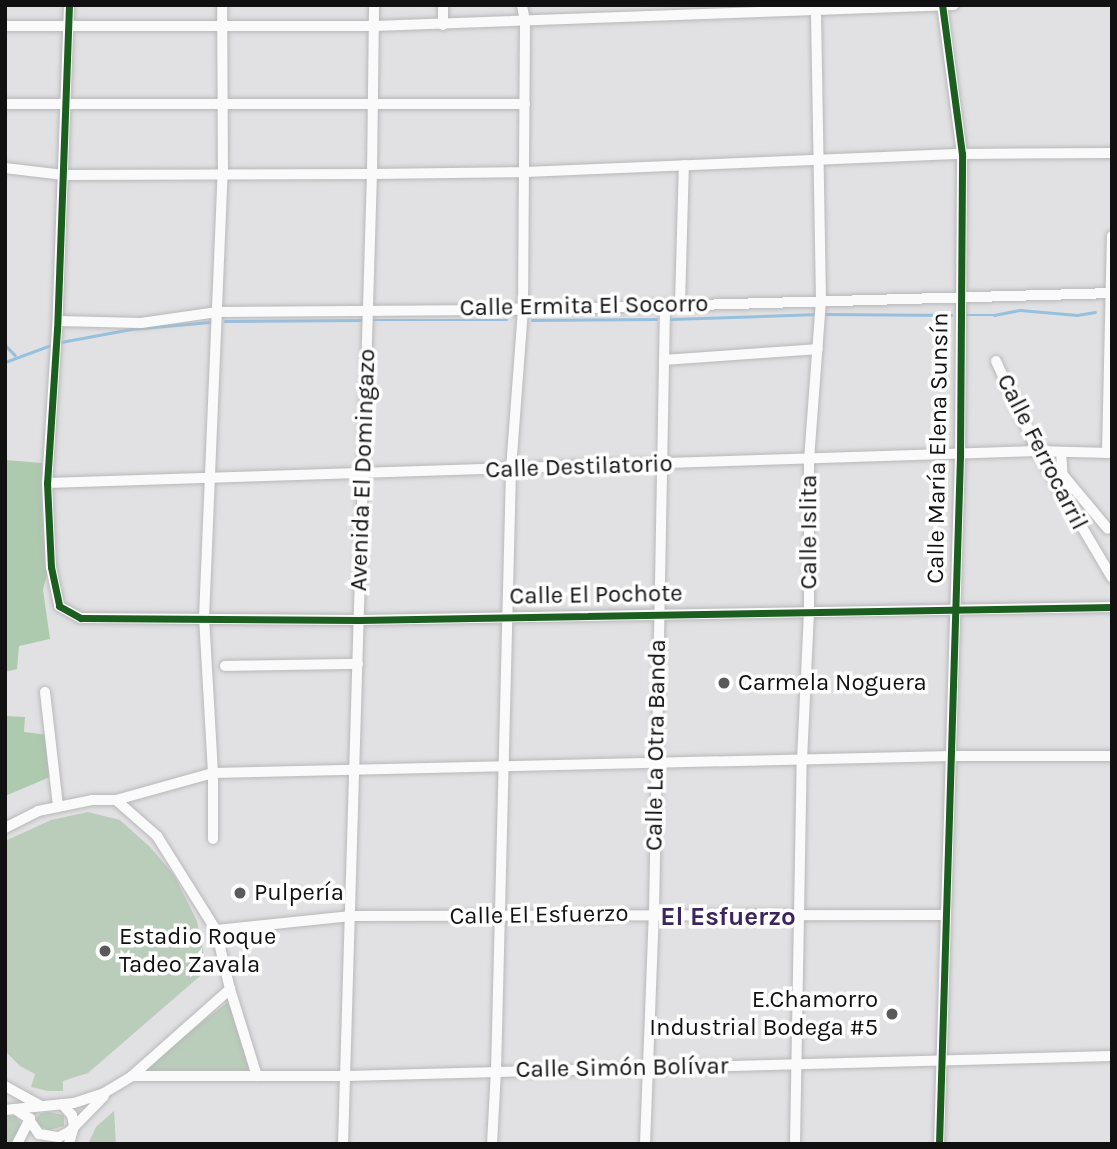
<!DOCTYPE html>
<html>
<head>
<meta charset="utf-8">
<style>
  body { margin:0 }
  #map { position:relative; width:1117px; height:1149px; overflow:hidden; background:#e1e1e3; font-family:Karla,sans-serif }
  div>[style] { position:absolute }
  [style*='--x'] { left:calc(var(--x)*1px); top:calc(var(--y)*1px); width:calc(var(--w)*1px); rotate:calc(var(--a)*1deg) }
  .green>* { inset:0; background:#bacdba }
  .forest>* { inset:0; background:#adc9ae }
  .stream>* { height:2.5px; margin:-1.25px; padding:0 1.25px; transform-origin:1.25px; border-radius:1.25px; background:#97c0df }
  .roads { filter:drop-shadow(0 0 2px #b8b8ba) drop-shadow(0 0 2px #b8b8ba) }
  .street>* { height:10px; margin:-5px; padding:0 5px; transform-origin:5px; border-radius:5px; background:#fafafb }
  .cycleway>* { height:7px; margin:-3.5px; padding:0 3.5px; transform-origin:3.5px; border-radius:3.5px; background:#1b5e20 }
  .dots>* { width:19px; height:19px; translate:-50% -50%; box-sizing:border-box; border:4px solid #fff; border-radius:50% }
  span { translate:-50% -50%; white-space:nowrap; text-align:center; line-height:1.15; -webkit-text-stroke:7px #fff; paint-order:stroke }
  .street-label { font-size:24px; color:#111112 }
  .poi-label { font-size:24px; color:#111112 }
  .left { translate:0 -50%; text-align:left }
  .right { translate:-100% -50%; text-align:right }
  .neighbourhood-label { font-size:26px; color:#3c255f; font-weight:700 }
  .frame { position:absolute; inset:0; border:7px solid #111112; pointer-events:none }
</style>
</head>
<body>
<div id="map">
  <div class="green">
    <div style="clip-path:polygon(88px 812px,120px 820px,150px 847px,174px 875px,197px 921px,207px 970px,88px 1073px,63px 1081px,63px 1091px,48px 1091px,31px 1087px,35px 1074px,20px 1066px,5px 1051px,5px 841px,51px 820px)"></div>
    <div style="clip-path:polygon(228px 1002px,256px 1074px,132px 1076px)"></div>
    <div style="clip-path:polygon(114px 1111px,116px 1144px,88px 1144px,96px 1127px)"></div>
    <div style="clip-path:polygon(48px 1112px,64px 1115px,64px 1126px,49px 1130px,38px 1125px,36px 1118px,40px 1114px)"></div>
    <div style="clip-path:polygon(5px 1115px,16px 1116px,22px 1127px,12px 1144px,5px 1144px)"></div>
  </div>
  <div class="forest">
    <div style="clip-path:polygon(5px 460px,42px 463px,50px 563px,43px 590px,50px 639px,19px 646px,17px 669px,5px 672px)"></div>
    <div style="clip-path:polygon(5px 716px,25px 717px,24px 732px,49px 735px,50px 777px,5px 796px)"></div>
  </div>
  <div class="stream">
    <div style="--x:825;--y:314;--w:126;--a:0.5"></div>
    <div style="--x:966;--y:315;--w:28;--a:0"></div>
    <div style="--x:994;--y:315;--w:26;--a:-11"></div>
    <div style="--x:1020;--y:310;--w:57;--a:5"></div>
    <div style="--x:1077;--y:315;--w:18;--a:-9"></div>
    <div style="--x:671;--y:319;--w:147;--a:-1.9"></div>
    <div style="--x:372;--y:320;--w:135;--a:0"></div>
    <div style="--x:532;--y:320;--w:124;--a:-0.5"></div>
    <div style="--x:225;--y:321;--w:140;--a:-0.4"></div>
    <div style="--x:61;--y:342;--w:71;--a:-10.5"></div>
    <div style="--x:131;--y:329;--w:79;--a:-5.1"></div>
    <div style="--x:5;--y:345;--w:14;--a:45"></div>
    <div style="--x:5;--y:362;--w:49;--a:-20.3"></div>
  </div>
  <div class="roads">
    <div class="street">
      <div style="--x:69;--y:5;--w:324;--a:92.1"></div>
      <div style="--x:57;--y:329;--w:154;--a:93.7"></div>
      <div style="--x:47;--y:483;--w:84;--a:87.3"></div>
      <div style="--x:51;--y:567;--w:40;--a:78"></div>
      <div style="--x:59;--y:606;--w:25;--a:29"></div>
      <div style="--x:81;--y:618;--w:278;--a:0.4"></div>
      <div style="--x:359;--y:620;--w:753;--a:-0.99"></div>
      <div style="--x:443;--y:5;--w:20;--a:90"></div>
      <div style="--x:5;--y:26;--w:369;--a:0"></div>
      <div style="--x:374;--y:26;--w:580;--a:-2.07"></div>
      <div style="--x:5;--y:104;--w:520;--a:0"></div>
      <div style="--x:5;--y:168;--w:59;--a:6.8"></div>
      <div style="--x:64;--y:175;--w:308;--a:-0.2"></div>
      <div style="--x:372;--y:174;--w:153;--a:-0.7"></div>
      <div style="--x:525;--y:172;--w:437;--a:-2.4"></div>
      <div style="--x:962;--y:154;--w:150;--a:-0.4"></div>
      <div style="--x:680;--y:304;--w:139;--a:-88.4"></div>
      <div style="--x:58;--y:321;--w:83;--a:1.4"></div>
      <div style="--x:141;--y:323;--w:77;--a:-8.2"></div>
      <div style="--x:217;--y:312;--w:306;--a:-0.4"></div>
      <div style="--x:523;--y:310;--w:589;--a:-1.65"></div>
      <div style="--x:665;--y:360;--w:153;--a:-4.1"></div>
      <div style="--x:996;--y:361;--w:99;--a:65.5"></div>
      <div style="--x:1037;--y:451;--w:147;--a:59.4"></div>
      <div style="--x:1061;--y:452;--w:30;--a:86"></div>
      <div style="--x:1107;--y:453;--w:217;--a:-88.7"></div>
      <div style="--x:1063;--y:475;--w:70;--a:50.2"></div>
      <div style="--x:47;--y:483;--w:991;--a:-1.85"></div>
      <div style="--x:1037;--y:451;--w:75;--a:1.5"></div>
      <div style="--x:225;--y:666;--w:133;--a:-0.9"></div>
      <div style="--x:45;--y:692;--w:115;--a:83.5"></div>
      <div style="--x:116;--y:800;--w:55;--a:41.3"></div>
      <div style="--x:157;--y:836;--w:111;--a:57.9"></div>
      <div style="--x:216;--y:930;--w:61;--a:76.7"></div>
      <div style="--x:230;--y:989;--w:91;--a:72.8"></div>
      <div style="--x:5;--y:828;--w:37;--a:-27"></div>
      <div style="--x:38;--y:811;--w:55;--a:-11.5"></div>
      <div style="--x:92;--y:800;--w:24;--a:0"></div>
      <div style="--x:116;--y:800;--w:101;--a:-15.6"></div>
      <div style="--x:213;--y:773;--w:738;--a:-1.32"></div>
      <div style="--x:951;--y:756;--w:161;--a:0"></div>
      <div style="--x:213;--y:839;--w:66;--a:-90"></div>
      <div style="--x:213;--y:773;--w:155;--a:-93.3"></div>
      <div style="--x:204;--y:618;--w:445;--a:-87.6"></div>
      <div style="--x:223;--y:173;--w:168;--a:-90.3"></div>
      <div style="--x:216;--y:930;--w:136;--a:-5.9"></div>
      <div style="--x:351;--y:916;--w:595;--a:-0.1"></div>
      <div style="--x:132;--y:1076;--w:215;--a:0"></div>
      <div style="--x:347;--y:1076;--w:765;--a:-1.5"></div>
      <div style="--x:5;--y:1086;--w:41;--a:29.1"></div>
      <div style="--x:62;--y:1104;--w:15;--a:48"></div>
      <div style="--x:72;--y:1115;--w:11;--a:80"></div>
      <div style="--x:74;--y:1126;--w:19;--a:106"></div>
      <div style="--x:15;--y:1109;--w:14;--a:34"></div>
      <div style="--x:27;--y:1117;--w:21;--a:55"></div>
      <div style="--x:39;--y:1134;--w:20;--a:9"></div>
      <div style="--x:59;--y:1137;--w:11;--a:-27"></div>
      <div style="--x:69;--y:1132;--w:50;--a:-45.8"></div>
      <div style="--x:5;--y:1110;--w:69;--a:-5.8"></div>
      <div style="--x:74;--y:1103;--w:32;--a:-18"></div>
      <div style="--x:104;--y:1093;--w:33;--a:-31"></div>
      <div style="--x:132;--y:1076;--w:131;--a:-41.6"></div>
      <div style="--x:17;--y:1144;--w:29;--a:-63"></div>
      <div style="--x:343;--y:1144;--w:970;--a:-88.29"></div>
      <div style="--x:372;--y:174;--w:169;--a:-89.3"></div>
      <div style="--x:492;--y:1144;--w:73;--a:-86.9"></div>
      <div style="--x:496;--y:1071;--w:602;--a:-88.57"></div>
      <div style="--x:511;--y:469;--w:159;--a:-85.7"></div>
      <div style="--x:523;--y:310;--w:289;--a:-89.6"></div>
      <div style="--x:525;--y:21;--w:16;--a:-101"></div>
      <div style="--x:645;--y:1144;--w:231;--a:-87.8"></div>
      <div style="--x:654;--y:913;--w:608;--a:-88.96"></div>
      <div style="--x:795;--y:1144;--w:384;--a:-89"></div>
      <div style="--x:802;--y:760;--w:150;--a:-87.3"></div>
      <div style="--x:809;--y:610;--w:150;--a:-90"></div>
      <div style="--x:809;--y:460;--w:160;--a:-85.7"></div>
      <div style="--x:821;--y:300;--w:295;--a:-91"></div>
      <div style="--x:939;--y:1144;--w:688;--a:-88.25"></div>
      <div style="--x:960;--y:456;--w:302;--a:-89.6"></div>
      <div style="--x:962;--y:154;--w:150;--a:-97.6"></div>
    </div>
  </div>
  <div class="cycleway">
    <div style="--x:69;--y:5;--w:324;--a:92.1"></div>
    <div style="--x:57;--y:329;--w:154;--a:93.7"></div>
    <div style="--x:47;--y:483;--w:84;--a:87.3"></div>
    <div style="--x:51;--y:567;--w:40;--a:78"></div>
    <div style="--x:59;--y:606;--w:25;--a:29"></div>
    <div style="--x:81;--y:618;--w:278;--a:0.4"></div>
    <div style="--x:359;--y:620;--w:753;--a:-0.99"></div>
    <div style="--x:939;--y:1144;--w:688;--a:-88.25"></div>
    <div style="--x:960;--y:456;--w:302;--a:-89.6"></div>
    <div style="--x:962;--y:154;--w:150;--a:-97.6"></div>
  </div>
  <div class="dots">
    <div style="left:724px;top:683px;background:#5a5a5b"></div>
    <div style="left:240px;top:893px;background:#5a5a5b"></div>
    <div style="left:105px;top:951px;background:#5a5a5b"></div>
    <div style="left:892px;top:1014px;background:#5a5a5b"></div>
  </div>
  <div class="street-label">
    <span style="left:584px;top:306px;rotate:-1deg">Calle Ermita El Socorro</span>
    <span style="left:938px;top:448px;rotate:-89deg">Calle María Elena Sunsín</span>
    <span style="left:1042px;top:452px;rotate:63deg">Calle Ferrocarril</span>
    <span style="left:579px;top:467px;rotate:-2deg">Calle Destilatorio</span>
    <span style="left:363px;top:470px;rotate:-88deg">Avenida El Domingazo</span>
    <span style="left:809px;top:532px;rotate:-90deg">Calle Islita</span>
    <span style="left:596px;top:595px;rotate:-1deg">Calle El Pochote</span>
    <span style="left:656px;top:745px;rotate:-89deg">Calle La Otra Banda</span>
    <span style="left:539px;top:915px;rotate:-1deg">Calle El Esfuerzo</span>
    <span style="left:622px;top:1068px;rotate:-1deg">Calle Simón Bolívar</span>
  </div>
  <div class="poi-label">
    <span class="left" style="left:738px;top:683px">Carmela Noguera</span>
    <span class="left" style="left:254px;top:893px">Pulpería</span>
    <span class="left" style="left:119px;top:951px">Estadio Roque<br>Tadeo Zavala</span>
    <span class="right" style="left:878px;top:1014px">E.Chamorro<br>Industrial Bodega #5</span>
  </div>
  <div class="neighbourhood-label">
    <span style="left:728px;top:917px">El Esfuerzo</span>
  </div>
  <div class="frame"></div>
</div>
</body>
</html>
